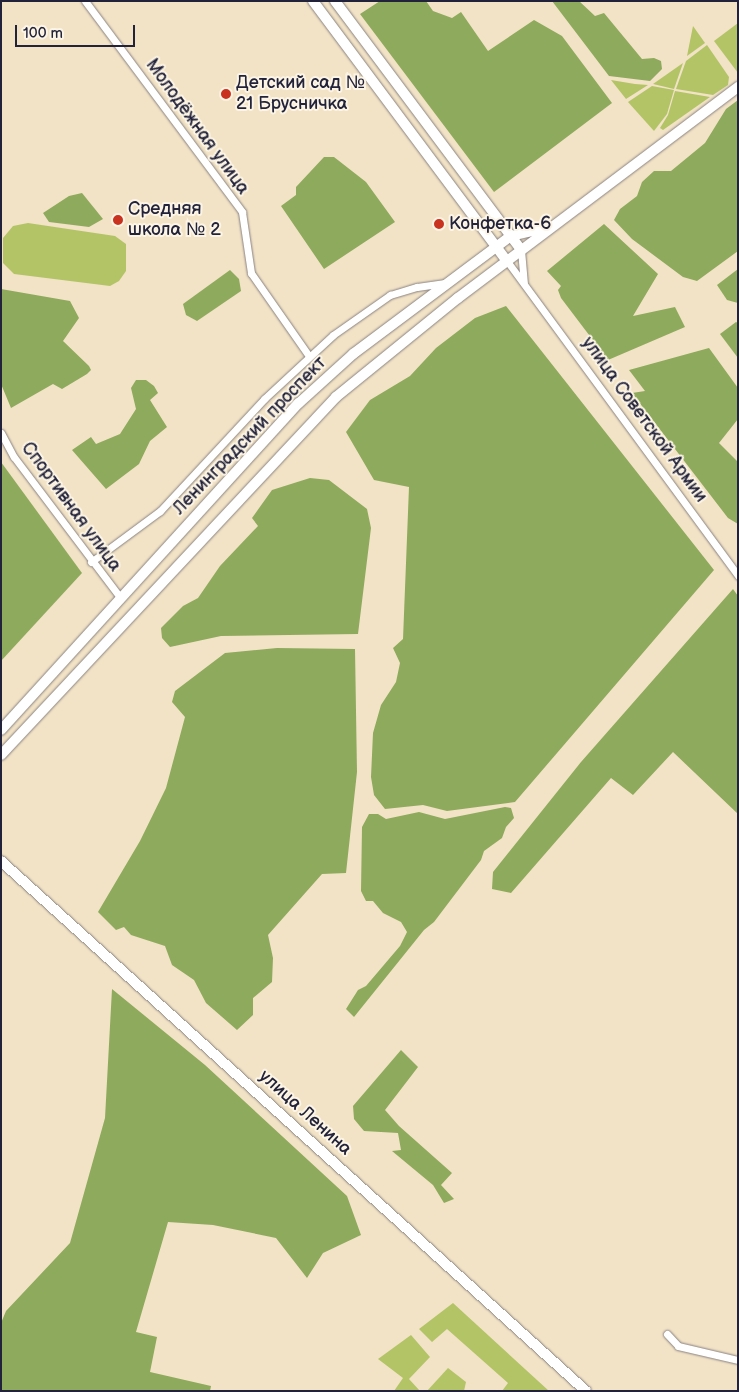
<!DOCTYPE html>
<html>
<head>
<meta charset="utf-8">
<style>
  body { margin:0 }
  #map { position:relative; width:739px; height:1392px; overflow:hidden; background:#f2e3c6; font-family:"Balsamiq Sans",sans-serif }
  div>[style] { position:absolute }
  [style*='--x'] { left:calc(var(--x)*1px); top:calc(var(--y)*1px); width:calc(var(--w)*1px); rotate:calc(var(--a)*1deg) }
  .green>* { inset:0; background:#b3c467 }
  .forest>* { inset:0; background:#8eaa5c }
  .roads { filter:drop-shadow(0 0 1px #8a8280) drop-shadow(0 0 1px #8a8280) }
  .street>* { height:7px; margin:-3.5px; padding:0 3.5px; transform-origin:3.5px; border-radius:3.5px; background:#fff }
  .secondary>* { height:10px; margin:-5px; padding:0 5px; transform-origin:5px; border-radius:5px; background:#fff }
  .dots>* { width:14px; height:14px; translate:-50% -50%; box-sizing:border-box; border:2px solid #fcf5e5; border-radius:50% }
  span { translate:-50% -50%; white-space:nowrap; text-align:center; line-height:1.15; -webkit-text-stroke:4px #fcf5e5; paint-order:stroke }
  .poi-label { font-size:18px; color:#22223b }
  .left { translate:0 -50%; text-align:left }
  .street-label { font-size:18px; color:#22223b }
  .frame { position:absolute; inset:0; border:2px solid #22223b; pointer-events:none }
  .scale { position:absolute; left:15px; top:25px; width:120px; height:22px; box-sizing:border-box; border:2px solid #22223b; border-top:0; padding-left:6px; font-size:15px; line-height:18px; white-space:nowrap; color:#22223b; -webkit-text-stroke:4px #fcf5e5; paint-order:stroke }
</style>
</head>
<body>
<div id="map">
  <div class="green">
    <div style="clip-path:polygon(738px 23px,738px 73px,714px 41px)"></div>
    <div style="clip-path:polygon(693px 26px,705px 43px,687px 56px)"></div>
    <div style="clip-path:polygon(707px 45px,729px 77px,728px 85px,713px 95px,676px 89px,686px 61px)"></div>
    <div style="clip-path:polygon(683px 63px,674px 89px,653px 84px)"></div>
    <div style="clip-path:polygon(611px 80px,635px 84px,648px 85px,626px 99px)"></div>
    <div style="clip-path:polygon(652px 86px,674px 90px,667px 114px,654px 131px,628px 102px)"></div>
    <div style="clip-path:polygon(675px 91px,710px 97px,663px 130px,660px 128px,668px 115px)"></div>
    <div style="clip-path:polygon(28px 223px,115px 236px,126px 244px,126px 271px,119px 281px,110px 286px,14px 274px,3px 263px,3px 238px,13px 226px)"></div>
    <div style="clip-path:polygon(453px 1303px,549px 1391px,502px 1391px,508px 1383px,447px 1329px,432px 1342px,419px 1329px)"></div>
    <div style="clip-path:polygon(411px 1335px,430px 1357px,409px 1379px,420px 1391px,394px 1391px,403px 1378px,378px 1359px)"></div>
    <div style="clip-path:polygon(448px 1368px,466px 1382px,464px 1391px,427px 1391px)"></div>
  </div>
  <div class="forest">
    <div style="clip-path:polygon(380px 1px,426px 1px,433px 11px,452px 18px,461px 12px,488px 51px,534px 20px,562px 36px,612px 103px,494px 192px,360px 14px)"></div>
    <div style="clip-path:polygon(552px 1px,579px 1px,595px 16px,604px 13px,642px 59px,654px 58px,661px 61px,662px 69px,650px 81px,609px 76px)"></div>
    <div style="clip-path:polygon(738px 100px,738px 251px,697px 281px,683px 277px,632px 239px,614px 220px,620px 209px,637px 196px,642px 182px,654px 171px,671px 171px,705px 143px,726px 109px)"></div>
    <div style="clip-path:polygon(324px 157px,334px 157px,366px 182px,395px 222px,324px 269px,281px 206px,296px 195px,296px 187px)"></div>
    <div style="clip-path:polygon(82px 193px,103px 219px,89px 227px,49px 222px,43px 213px,69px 196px)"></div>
    <div style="clip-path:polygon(604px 224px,658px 274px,633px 316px,675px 307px,685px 327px,608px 360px,561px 298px,558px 290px,561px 286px,547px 271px)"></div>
    <div style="clip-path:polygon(738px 269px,738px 303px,727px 300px,717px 285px)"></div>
    <div style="clip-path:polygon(230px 270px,239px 279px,241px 291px,197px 321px,186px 315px,183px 304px)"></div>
    <div style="clip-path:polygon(1px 289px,70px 301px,79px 318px,63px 341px,89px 366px,91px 370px,87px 374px,62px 389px,53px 384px,11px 408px,1px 384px)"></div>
    <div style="clip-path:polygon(506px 306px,714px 570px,515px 802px,447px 811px,423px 805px,385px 809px,374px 795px,371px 777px,373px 733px,381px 705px,396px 682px,400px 663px,393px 648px,403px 639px,409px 487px,374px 480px,346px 432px,370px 400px,410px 376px,436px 348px,475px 318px)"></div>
    <div style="clip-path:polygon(736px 322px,738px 323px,738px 358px,720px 334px)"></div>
    <div style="clip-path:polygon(709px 348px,738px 388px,738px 419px,719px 443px,738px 462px,738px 524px,728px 518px,632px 393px,645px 391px,629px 370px)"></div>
    <div style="clip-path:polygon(136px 380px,146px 380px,154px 386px,158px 393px,150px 400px,167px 427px,150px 441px,139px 464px,106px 489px,72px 450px,91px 437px,96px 444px,120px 434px,136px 409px,131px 388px)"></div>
    <div style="clip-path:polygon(1px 462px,82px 573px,1px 661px)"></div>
    <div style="clip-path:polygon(310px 478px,329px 480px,367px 509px,371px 528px,358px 634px,221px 636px,170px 647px,162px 638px,161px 628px,183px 606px,198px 598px,220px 566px,258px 526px,252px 518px,272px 490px)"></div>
    <div style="clip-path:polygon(733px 589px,738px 596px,738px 814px,673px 752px,633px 795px,611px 778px,511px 893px,492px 889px,493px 872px,581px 762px)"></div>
    <div style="clip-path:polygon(277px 648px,355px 649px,357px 772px,346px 873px,322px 874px,268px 935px,273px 958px,272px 982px,253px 998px,253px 1015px,237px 1030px,206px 1003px,194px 980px,172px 965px,165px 946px,131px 935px,124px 927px,116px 930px,98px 912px,140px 841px,166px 788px,185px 717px,172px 702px,175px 691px,225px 653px)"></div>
    <div style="clip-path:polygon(505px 807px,511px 808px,514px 818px,506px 827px,502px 838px,484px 851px,481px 860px,434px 922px,424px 930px,354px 1017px,346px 1009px,358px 990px,366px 986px,400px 946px,407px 932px,401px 922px,383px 913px,373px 901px,366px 901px,361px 891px,362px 827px,369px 814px,378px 814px,386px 819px,419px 812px,445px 819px)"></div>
    <div style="clip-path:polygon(112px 989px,205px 1065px,347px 1196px,361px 1235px,323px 1253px,307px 1278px,276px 1238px,213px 1225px,168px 1222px,136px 1332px,157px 1337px,150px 1372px,211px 1386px,210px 1391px,1px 1391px,1px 1323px,6px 1311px,70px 1243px,105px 1118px)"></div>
    <div style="clip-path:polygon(401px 1050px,418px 1067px,385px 1110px,399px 1126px,452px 1173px,441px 1185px,454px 1199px,444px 1203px,433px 1185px,392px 1151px,401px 1150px,398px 1133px,364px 1131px,354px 1119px,353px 1106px)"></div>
  </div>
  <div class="roads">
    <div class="street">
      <div style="--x:85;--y:1;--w:263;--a:53.3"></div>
      <div style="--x:242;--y:212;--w:62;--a:81.6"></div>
      <div style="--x:251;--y:273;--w:101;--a:55.1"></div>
      <div style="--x:521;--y:250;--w:33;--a:85"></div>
      <div style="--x:507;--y:261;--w:391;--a:53.7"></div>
      <div style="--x:1;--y:433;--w:27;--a:62"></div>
      <div style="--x:14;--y:457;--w:176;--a:52.9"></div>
      <div style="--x:91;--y:562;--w:86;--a:-36.5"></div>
      <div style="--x:160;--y:511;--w:153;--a:-47.1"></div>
      <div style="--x:264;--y:399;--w:94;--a:-42.8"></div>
      <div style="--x:333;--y:335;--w:70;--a:-35.1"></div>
      <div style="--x:390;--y:295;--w:28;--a:-17"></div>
      <div style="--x:417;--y:287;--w:30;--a:-8"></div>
      <div style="--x:667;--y:1334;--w:16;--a:47"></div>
      <div style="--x:678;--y:1346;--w:62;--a:13.1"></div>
    </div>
    <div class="secondary">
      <div style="--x:313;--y:1;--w:324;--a:53.3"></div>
      <div style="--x:335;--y:1;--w:311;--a:53.2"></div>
      <div style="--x:1;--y:730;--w:442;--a:-47.7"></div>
      <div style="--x:299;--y:403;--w:73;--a:-42.2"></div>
      <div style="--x:353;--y:354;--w:197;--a:-36.8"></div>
      <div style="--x:511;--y:236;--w:39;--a:-13"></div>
      <div style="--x:1;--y:755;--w:490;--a:-46.9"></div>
      <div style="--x:336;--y:397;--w:157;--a:-39.1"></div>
      <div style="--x:458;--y:298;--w:351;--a:-37"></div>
      <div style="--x:1;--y:861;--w:789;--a:42.18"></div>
    </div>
  </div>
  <div class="dots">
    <div style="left:226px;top:94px;background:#c8321e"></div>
    <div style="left:118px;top:220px;background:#c8321e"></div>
    <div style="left:439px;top:224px;background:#c8321e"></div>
  </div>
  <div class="poi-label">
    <span class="left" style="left:236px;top:94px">Детский сад №<br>21 Брусничка</span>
    <span class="left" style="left:128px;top:220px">Средняя<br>школа № 2</span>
    <span class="left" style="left:449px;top:224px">Конфетка-6</span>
  </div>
  <div class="street-label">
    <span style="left:197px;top:127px;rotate:54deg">Молодёжная улица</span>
    <span style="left:644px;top:420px;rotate:54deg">улица Советской Армии</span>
    <span style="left:250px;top:436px;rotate:-46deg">Ленинградский проспект</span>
    <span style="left:71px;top:507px;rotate:54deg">Спортивная улица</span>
    <span style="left:305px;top:1113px;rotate:42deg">улица Ленина</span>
  </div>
  <div class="frame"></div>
  <div class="scale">100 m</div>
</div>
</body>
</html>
